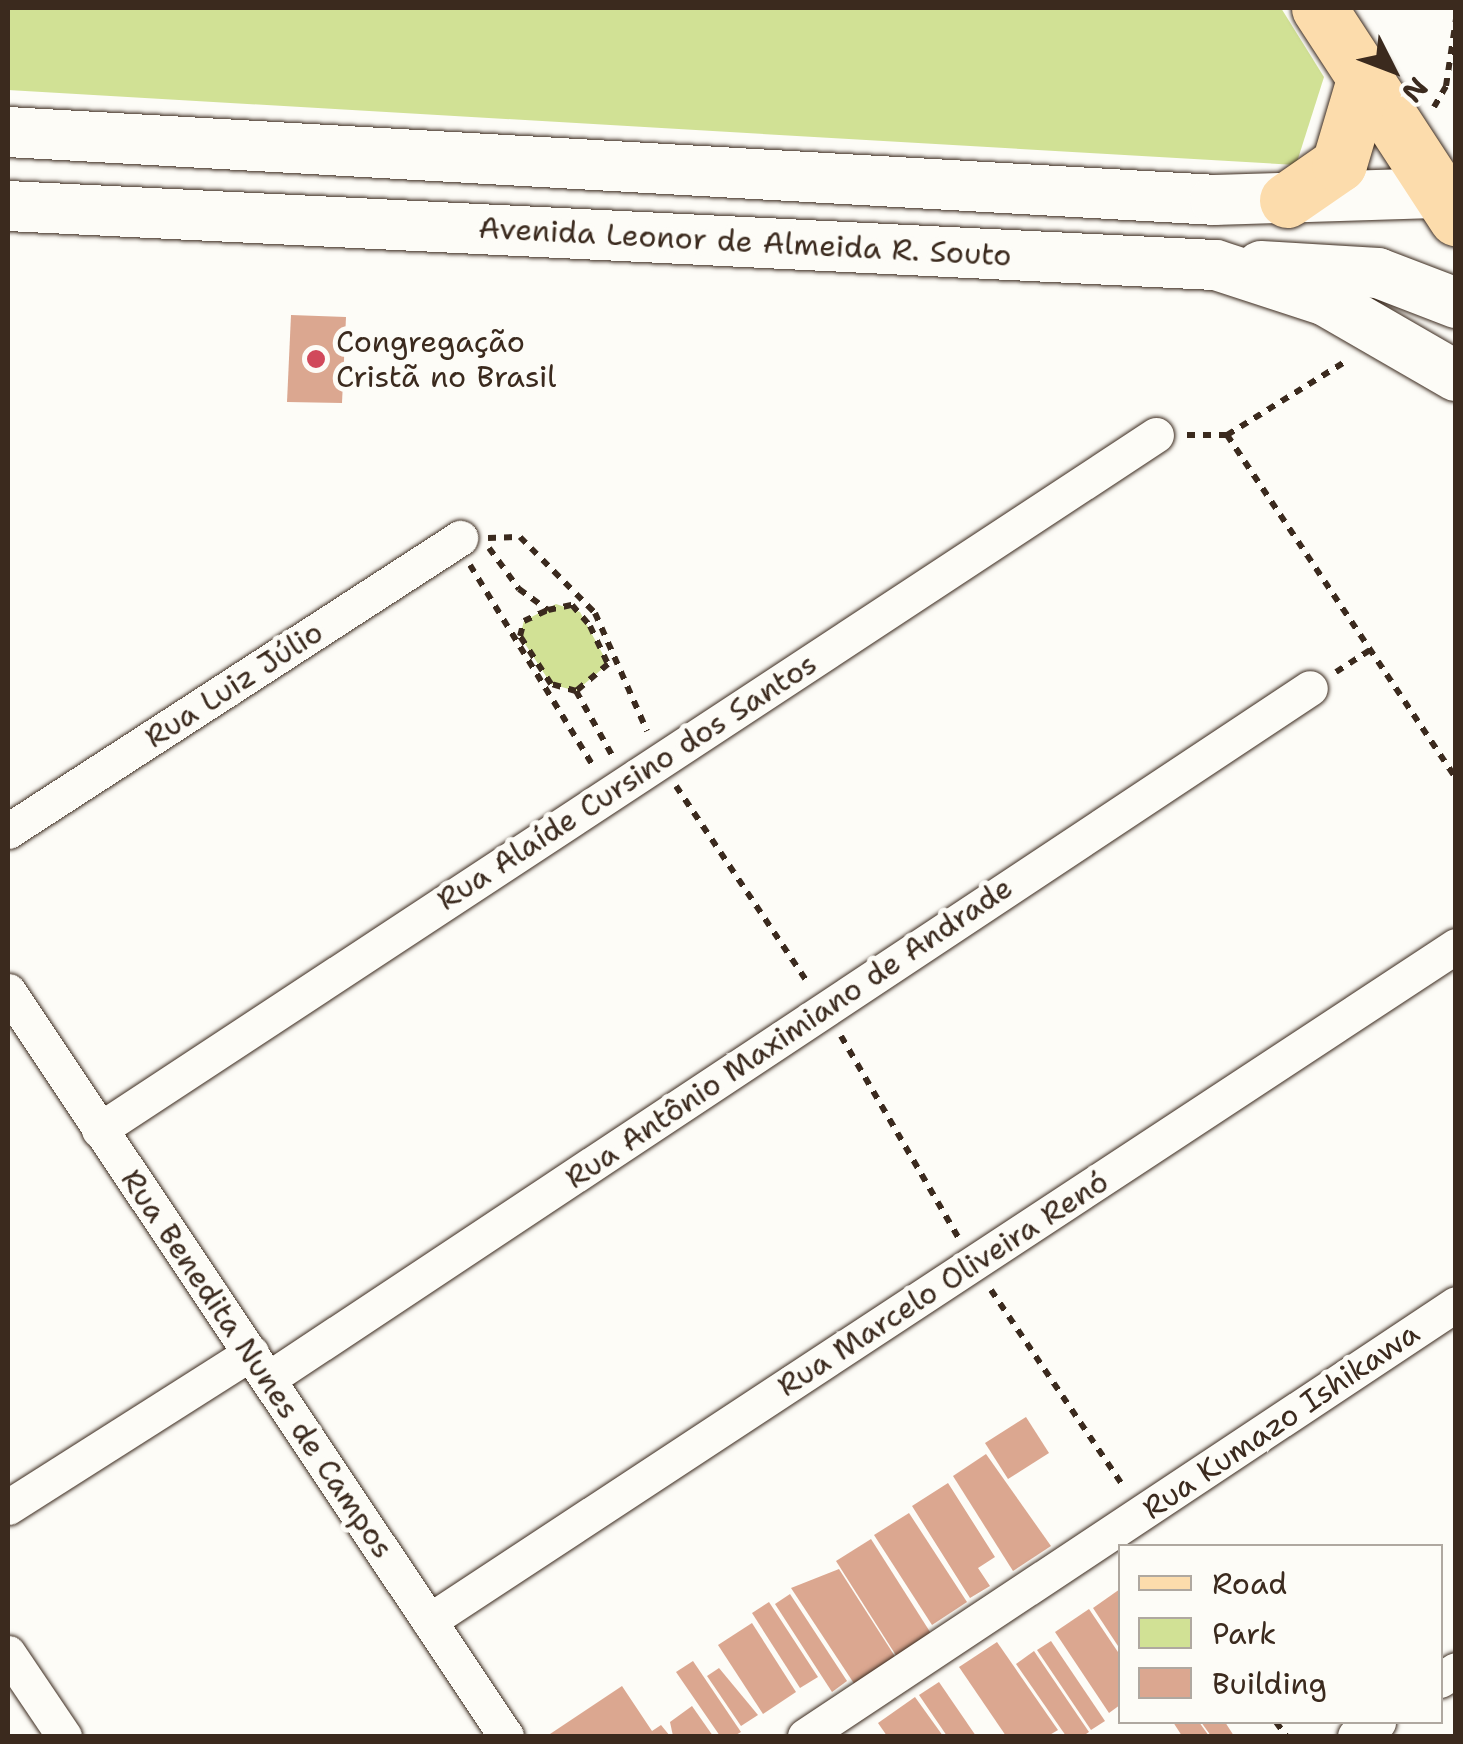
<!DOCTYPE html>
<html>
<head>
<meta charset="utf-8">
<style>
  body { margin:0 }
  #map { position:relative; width:1463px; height:1744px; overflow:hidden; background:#fdfcf7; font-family:"Shantell Sans",sans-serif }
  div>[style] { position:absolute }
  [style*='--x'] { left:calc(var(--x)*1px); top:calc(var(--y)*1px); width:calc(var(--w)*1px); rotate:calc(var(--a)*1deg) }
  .green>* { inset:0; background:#d1e195 }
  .building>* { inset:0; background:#dba790 }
  .path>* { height:6px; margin-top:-3px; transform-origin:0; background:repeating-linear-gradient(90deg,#3b2a1e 0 8px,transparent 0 16px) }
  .roads { filter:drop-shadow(0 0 2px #3b2a1e) drop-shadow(0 0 2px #3b2a1e) }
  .street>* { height:35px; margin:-17.5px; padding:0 17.5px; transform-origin:17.5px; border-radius:17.5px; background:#fdfcf7 }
  .secondary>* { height:50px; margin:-25px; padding:0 25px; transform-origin:25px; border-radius:25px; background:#fdfcf7 }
  .primary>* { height:55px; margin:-27.5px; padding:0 27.5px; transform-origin:27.5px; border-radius:27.5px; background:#fcdcac }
  .dots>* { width:28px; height:28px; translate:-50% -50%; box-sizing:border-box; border:5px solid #fdfcf7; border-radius:50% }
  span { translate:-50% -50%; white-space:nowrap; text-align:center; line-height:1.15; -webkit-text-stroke:10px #fdfcf7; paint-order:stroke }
  .street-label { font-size:30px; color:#3b2a1e }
  .poi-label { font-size:30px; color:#3b2a1e }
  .left { translate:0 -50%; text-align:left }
  .frame { position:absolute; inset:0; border:10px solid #3b2a1e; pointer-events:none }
  .legend { position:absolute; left:1118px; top:1544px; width:325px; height:180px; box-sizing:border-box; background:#fdfcf7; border:2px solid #afa8a0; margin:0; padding:12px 18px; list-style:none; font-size:30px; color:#3b2a1e }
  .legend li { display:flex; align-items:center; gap:20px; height:50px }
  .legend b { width:50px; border:2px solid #afa8a0 }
  .north { position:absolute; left:1343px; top:20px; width:100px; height:100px; -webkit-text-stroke:8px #fdfcf7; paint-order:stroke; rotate:132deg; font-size:28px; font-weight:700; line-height:40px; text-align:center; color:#3b2a1e }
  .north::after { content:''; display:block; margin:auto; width:35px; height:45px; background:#3b2a1e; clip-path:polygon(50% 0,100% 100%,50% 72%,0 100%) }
</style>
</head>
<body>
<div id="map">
  <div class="green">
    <div style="clip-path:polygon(8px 8px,1281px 8px,1324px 77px,1296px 165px,8px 90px)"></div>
    <div style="clip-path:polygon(556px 604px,580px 612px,608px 664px,576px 691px,551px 684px,520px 636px,524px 621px)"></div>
  </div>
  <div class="building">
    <div style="clip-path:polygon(291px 315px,346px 317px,342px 403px,287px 402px)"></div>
    <div style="clip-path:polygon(1026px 1417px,1049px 1453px,1008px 1479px,985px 1443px)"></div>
    <div style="clip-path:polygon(986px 1454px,1051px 1546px,1013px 1571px,953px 1476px)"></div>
    <div style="clip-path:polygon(948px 1483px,995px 1557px,978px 1568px,990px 1586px,970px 1598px,912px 1506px)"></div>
    <div style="clip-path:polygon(909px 1513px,967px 1602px,932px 1625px,874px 1535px)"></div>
    <div style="clip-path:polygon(871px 1539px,932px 1635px,897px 1657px,836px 1561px)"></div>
    <div style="clip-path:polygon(839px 1569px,896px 1658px,855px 1685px,791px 1588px)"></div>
    <div style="clip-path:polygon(1120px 1589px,1120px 1649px,1093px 1608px)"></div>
    <div style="clip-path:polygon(790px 1594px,847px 1681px,832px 1692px,775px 1604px)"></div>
    <div style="clip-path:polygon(769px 1602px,818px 1677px,800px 1688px,752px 1613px)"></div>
    <div style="clip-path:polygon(1089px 1609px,1120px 1655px,1120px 1705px,1109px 1713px,1055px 1632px)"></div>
    <div style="clip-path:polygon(752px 1623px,796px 1692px,763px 1714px,718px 1645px)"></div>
    <div style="clip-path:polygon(1051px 1641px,1105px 1721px,1091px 1730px,1037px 1650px)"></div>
    <div style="clip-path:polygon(997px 1642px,1058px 1730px,1048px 1736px,1006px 1736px,959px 1667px)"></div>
    <div style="clip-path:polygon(1034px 1651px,1089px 1732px,1083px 1736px,1066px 1736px,1016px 1664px)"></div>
    <div style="clip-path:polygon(693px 1661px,741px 1732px,734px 1736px,720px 1736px,676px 1672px)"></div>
    <div style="clip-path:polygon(719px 1668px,758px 1715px,741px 1726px,707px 1676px)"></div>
    <div style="clip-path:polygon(939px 1682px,976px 1736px,947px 1736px,919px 1695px)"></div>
    <div style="clip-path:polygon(622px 1686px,652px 1731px,661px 1725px,670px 1736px,547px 1736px)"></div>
    <div style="clip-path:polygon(915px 1697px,943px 1736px,887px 1736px,878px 1723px)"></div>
    <div style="clip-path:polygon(692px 1706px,713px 1736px,673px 1736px,670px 1722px)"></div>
    <div style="clip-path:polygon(1173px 1722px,1199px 1722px,1209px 1736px,1182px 1736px)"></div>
    <div style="clip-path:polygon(1201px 1722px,1225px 1722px,1234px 1736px,1211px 1736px)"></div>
  </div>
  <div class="path">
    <div style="--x:1434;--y:107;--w:24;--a:-60"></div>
    <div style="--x:1446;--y:86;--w:68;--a:-81.5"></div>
    <div style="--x:1187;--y:435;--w:40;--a:0"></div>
    <div style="--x:1227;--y:435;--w:142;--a:-31.8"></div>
    <div style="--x:1227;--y:435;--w:412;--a:56.3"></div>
    <div style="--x:488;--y:538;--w:32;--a:-2"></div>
    <div style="--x:520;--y:537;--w:107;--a:45.4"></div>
    <div style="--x:595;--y:613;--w:129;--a:66.2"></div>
    <div style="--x:489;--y:548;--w:51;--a:53.8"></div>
    <div style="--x:519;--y:589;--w:36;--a:36"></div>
    <div style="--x:548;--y:610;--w:25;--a:-12"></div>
    <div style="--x:572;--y:605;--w:28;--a:49"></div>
    <div style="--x:590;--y:626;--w:42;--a:64.7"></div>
    <div style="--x:608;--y:664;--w:42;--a:139.8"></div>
    <div style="--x:576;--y:691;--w:26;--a:-164"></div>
    <div style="--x:551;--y:684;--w:57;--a:-122.9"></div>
    <div style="--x:520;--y:636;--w:16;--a:-75"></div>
    <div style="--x:524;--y:621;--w:26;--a:-25"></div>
    <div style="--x:470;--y:565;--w:237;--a:58.5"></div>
    <div style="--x:1336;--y:672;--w:40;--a:-32.9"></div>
    <div style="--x:576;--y:691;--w:76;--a:60.7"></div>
    <div style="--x:676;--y:786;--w:237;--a:56.2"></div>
    <div style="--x:841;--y:1036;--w:233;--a:59.8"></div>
    <div style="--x:991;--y:1290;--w:238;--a:56"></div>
    <div style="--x:1276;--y:1722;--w:17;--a:54"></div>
  </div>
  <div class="roads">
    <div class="street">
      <div style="--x:8;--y:831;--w:539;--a:-32.95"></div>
      <div style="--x:8;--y:991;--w:896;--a:56.24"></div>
      <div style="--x:99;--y:1130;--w:1265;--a:-33.33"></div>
      <div style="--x:268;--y:1379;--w:1250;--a:-33.55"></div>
      <div style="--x:8;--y:1507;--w:288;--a:-32.4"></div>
      <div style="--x:429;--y:1621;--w:1229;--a:-33.32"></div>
      <div style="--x:8;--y:1653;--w:100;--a:56"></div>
      <div style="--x:1440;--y:1680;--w:19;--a:-32"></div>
      <div style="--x:805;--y:1736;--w:781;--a:-33.57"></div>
      <div style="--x:1355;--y:1736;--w:27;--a:-31"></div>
    </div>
    <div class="secondary">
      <div style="--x:8;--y:132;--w:1209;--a:3.22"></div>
      <div style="--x:1215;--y:200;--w:226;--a:-1.8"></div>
      <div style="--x:8;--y:206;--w:1209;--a:2.8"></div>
      <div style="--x:1216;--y:265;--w:116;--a:18.1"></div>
      <div style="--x:1326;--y:301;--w:150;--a:30"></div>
      <div style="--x:1261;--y:266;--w:117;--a:3.4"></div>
      <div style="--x:1378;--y:273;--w:84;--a:21"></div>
    </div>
    <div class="primary">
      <div style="--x:1319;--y:8;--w:251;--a:56.9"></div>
      <div style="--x:1287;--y:200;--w:63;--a:-34.7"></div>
      <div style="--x:1339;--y:164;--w:92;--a:-73.5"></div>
    </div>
  </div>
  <div class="dots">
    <div style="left:316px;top:359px;background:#d1495b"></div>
  </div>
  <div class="street-label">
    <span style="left:745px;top:242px;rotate:3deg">Avenida Leonor de Almeida R. Souto</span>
    <span style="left:234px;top:685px;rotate:-33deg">Rua Luiz Júlio</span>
    <span style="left:627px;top:782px;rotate:-33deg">Rua Alaíde Cursino dos Santos</span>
    <span style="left:789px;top:1033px;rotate:-34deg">Rua Antônio Maximiano de Andrade</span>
    <span style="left:943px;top:1284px;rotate:-33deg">Rua Marcelo Oliveira Renó</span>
    <span style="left:257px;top:1364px;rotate:56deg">Rua Benedita Nunes de Campos</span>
    <span style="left:1281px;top:1421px;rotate:-34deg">Rua Kumazo Ishikawa</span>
  </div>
  <div class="poi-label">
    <span class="left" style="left:336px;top:359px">Congregação<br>Cristã no Brasil</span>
  </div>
  <div class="frame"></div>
  <ul class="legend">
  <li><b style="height:12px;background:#fcdcac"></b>Road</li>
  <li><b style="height:28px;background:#d1e195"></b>Park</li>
  <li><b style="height:28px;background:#dba790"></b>Building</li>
  </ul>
  <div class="north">N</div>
</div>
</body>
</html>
